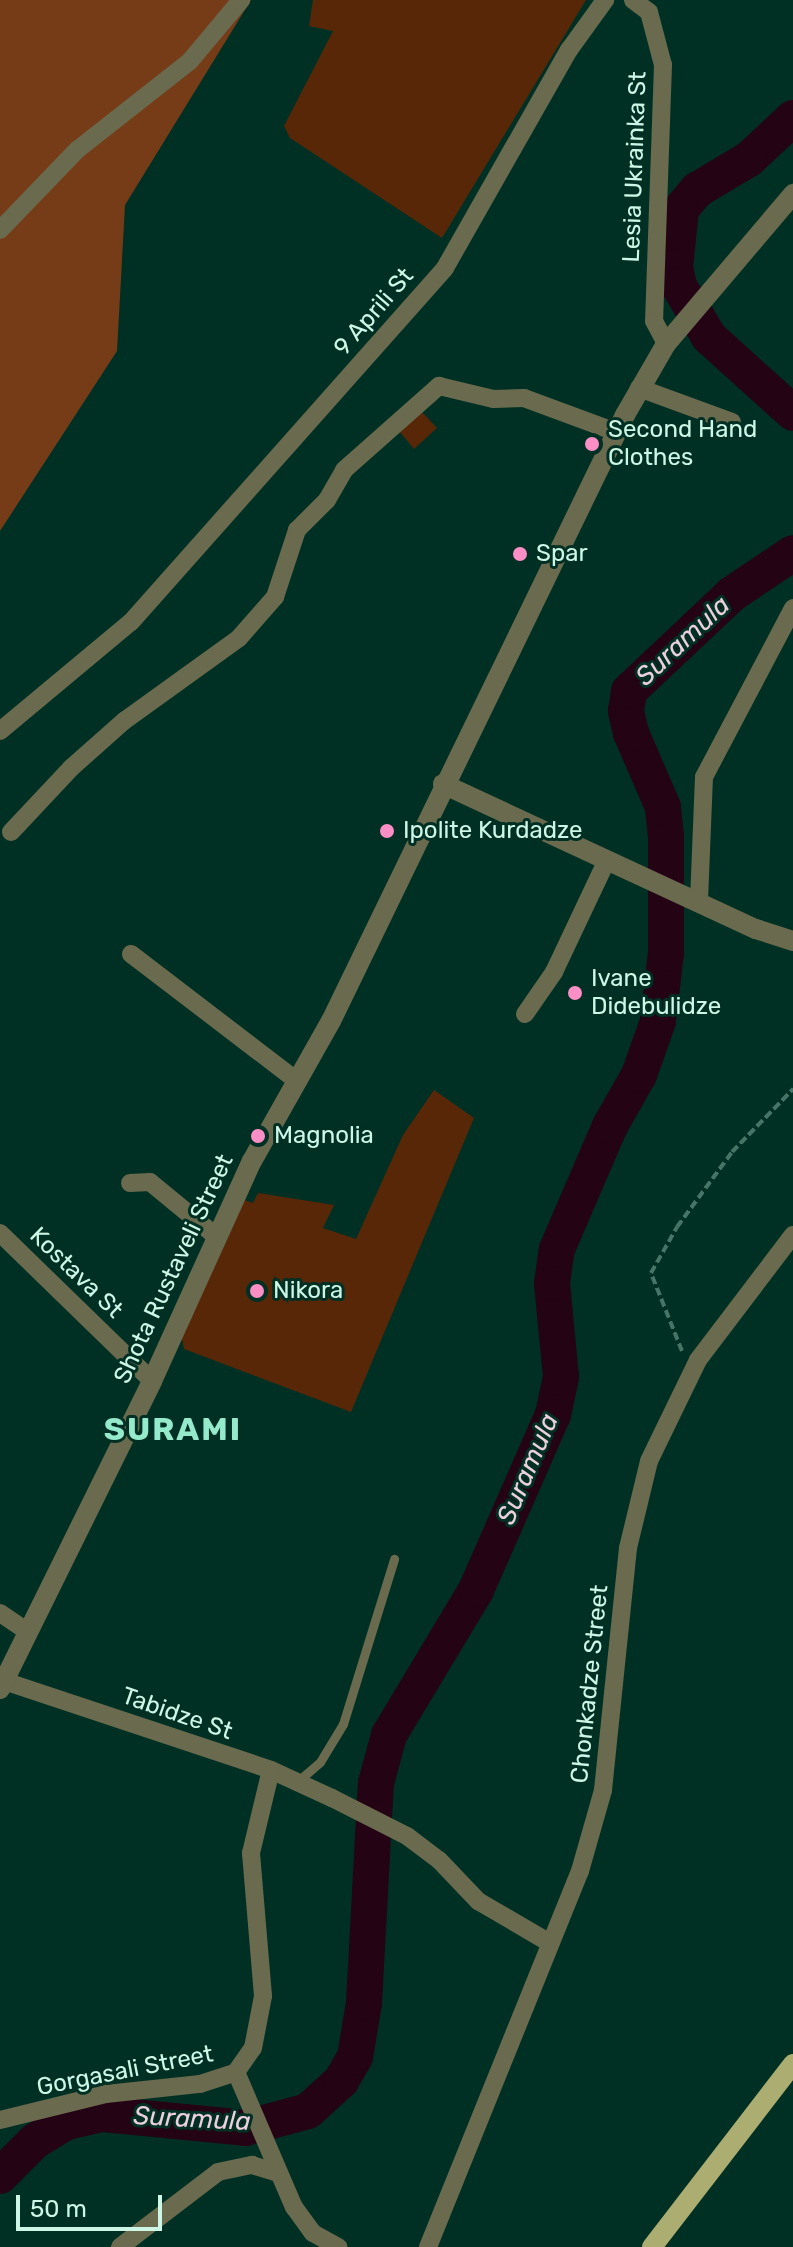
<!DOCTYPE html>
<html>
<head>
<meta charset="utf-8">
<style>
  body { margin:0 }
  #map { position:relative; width:793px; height:2247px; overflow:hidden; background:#003023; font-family:Rubik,sans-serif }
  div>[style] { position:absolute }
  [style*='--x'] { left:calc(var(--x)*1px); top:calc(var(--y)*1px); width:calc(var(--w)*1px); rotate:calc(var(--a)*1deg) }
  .green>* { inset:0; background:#572708 }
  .forest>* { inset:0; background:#763c18 }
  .river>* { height:36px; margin:-18px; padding:0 18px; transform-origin:18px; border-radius:18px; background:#240315 }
  .path>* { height:4px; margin-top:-2px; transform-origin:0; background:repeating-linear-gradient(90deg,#467466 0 8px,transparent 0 12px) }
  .service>* { height:9px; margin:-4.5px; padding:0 4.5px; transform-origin:4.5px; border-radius:4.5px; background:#696a4e }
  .minor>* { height:18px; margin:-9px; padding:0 9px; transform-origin:9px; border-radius:9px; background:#696a4e }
  .tertiary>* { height:20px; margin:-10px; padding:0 10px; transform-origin:10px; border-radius:10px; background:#696a4e }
  .primary>* { height:20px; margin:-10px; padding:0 10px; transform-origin:10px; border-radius:10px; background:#abad71 }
  .dots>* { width:22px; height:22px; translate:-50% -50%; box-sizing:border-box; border:4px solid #003023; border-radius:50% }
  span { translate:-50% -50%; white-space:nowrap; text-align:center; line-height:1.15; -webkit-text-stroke:6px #003023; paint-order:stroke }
  .street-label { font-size:24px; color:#cef6e6 }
  .poi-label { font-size:24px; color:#cef6e6 }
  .left { translate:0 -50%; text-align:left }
  .water-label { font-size:26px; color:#eed0dd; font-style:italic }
  .district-label { font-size:32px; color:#95eacc; font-weight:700; letter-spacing:2px }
  .scale { position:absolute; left:16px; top:2195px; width:146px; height:36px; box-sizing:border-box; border:4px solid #cef6e6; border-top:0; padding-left:10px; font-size:24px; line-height:28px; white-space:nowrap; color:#cef6e6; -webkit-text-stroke:6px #003023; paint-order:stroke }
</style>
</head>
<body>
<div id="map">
  <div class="green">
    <div style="clip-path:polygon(313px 0,586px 0,442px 238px,290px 138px,284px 126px,333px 31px,309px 26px)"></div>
    <div style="clip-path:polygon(421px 411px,437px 428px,414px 449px,399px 431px)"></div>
    <div style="clip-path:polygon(434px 1090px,474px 1118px,351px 1412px,184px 1349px,180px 1329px,235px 1197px,253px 1203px,258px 1193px,334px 1205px,323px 1228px,356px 1239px,403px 1135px)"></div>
  </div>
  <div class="forest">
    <div style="clip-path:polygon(0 0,251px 0,125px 205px,117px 351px,0 531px)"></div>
  </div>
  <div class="river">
    <div style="--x:793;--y:118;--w:60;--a:137"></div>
    <div style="--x:749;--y:159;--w:61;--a:149.2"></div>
    <div style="--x:697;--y:190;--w:25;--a:130"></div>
    <div style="--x:681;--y:209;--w:58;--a:95.9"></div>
    <div style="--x:675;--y:267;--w:19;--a:78"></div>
    <div style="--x:679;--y:286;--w:59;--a:59.5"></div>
    <div style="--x:709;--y:337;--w:113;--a:42.1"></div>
    <div style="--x:0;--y:2176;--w:49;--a:-45"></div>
    <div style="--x:35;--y:2141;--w:37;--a:-31"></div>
    <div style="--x:67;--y:2122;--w:37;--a:-13"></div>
    <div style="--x:103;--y:2114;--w:143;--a:5.6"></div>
    <div style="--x:245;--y:2128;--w:65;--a:-15.1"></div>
    <div style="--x:308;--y:2111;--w:45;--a:-42.3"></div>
    <div style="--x:341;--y:2081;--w:28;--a:-60"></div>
    <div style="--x:355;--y:2057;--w:55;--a:-80.5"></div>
    <div style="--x:364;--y:2003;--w:220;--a:-86.9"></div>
    <div style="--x:376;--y:1783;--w:50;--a:-74.8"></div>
    <div style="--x:389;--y:1735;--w:169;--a:-59"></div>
    <div style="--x:476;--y:1590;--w:191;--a:-66.3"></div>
    <div style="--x:553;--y:1415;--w:39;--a:-78"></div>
    <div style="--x:561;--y:1377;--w:94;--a:-95.5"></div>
    <div style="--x:552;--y:1283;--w:34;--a:-82"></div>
    <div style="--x:557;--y:1249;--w:134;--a:-66.7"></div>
    <div style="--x:610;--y:1126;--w:59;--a:-60.4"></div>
    <div style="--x:639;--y:1075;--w:57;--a:-70.6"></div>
    <div style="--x:658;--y:1021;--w:68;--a:-83.3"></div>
    <div style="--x:666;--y:953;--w:116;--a:-90"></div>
    <div style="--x:666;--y:837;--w:30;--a:-96"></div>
    <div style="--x:663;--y:807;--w:81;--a:-113.4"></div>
    <div style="--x:631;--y:733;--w:23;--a:-103"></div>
    <div style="--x:626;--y:711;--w:20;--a:-81"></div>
    <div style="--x:629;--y:691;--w:141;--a:-43.3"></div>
    <div style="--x:732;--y:594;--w:73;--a:-33.9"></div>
  </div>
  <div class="path">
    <div style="--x:682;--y:1351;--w:84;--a:-111.7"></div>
    <div style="--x:651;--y:1273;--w:53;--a:-60.5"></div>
    <div style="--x:677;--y:1227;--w:93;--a:-53.7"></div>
    <div style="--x:732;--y:1152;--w:88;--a:-45.9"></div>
  </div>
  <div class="service">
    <div style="--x:297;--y:1782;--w:30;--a:-41"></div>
    <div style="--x:320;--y:1762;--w:44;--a:-58.8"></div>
    <div style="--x:343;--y:1724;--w:173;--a:-72.8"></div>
  </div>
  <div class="minor">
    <div style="--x:633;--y:0;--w:20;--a:37"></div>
    <div style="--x:649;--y:12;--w:55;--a:75.2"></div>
    <div style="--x:663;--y:65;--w:256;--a:92"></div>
    <div style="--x:654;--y:321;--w:26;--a:62"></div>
    <div style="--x:0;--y:230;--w:111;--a:-46.1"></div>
    <div style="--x:77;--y:150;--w:144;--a:-38.2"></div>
    <div style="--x:190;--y:61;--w:80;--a:-50.1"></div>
    <div style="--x:639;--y:388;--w:99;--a:20.1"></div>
    <div style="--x:0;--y:731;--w:170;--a:-39.8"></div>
    <div style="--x:131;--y:622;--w:473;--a:-48.4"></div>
    <div style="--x:445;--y:268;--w:251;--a:-60.4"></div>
    <div style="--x:569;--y:50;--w:62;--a:-54.2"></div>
    <div style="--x:11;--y:832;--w:88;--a:-46.8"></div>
    <div style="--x:71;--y:768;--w:71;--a:-41.6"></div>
    <div style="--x:124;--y:721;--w:142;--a:-35.8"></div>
    <div style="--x:239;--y:638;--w:55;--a:-48.7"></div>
    <div style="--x:275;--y:597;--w:71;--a:-71.8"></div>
    <div style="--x:297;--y:530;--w:42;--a:-45"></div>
    <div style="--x:327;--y:500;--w:34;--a:-60"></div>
    <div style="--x:344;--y:470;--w:127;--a:-41.5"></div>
    <div style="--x:439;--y:386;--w:56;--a:13.5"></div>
    <div style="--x:493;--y:399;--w:31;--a:-2"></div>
    <div style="--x:524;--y:398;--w:98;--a:20.3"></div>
    <div style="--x:699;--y:901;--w:124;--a:-87.7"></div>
    <div style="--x:704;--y:777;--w:191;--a:-62.2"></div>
    <div style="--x:131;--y:954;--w:208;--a:37.4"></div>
    <div style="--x:525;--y:1014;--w:51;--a:-55.4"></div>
    <div style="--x:554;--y:972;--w:124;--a:-64.7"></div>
    <div style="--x:130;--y:1183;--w:20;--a:-3"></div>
    <div style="--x:150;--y:1182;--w:87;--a:39.4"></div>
    <div style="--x:0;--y:1233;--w:212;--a:44.2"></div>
    <div style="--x:0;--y:1613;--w:32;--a:34"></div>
    <div style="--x:4;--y:1681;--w:281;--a:18.4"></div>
    <div style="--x:271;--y:1770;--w:67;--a:24.7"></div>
    <div style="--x:332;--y:1798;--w:84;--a:26.9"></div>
    <div style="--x:407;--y:1836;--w:40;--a:37"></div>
    <div style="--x:439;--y:1860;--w:57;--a:46.4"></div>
    <div style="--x:478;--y:1901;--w:83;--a:30.3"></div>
    <div style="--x:236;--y:2072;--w:147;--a:66.8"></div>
    <div style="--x:294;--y:2207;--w:32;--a:54"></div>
    <div style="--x:313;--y:2233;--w:29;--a:29"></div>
    <div style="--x:0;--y:2120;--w:109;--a:-13.8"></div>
    <div style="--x:106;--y:2094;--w:95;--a:-6.1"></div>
    <div style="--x:200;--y:2084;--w:38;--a:-18"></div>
    <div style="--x:236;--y:2072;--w:29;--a:-55"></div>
    <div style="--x:253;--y:2048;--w:53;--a:-79.1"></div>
    <div style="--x:263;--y:1996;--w:144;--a:-94.8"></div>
    <div style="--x:251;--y:1853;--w:85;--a:-76.5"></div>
    <div style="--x:120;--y:2247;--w:123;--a:-37.4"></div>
    <div style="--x:218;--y:2172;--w:35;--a:-12"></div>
    <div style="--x:252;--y:2165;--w:28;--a:17"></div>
    <div style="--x:428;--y:2247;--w:406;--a:-68"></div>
    <div style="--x:580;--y:1871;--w:84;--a:-74.1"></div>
    <div style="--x:603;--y:1790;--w:243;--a:-84.1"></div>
    <div style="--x:628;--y:1548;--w:89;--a:-76.4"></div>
    <div style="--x:649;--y:1461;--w:112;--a:-64.1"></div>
    <div style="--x:698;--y:1360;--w:157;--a:-52.8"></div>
  </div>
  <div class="tertiary">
    <div style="--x:443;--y:784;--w:345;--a:24.9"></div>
    <div style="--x:756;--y:929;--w:39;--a:18"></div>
    <div style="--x:0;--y:1689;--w:343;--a:-63.7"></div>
    <div style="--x:152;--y:1381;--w:242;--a:-65.6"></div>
    <div style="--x:252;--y:1161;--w:161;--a:-60.6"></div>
    <div style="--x:331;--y:1021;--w:674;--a:-64.12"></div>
    <div style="--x:625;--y:415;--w:82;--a:-60"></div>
    <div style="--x:666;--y:344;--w:197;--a:-49.7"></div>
  </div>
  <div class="primary">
    <div style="--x:652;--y:2247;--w:231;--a:-52.4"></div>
  </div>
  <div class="dots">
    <div style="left:592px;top:444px;background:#fb8fc5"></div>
    <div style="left:520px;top:554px;background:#fb8fc5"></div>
    <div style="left:387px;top:831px;background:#fb8fc5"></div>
    <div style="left:575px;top:993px;background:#fb8fc5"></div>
    <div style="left:258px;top:1136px;background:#fb8fc5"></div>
    <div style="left:257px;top:1291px;background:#fb8fc5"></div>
  </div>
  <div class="street-label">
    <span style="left:635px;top:167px;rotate:-88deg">Lesia Ukrainka St</span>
    <span style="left:374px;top:312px;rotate:-49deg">9 Aprili St</span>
    <span style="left:174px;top:1269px;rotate:-65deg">Shota Rustaveli Street</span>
    <span style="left:76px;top:1273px;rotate:44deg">Kostava St</span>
    <span style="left:590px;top:1684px;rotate:-84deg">Chonkadze Street</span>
    <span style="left:177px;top:1714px;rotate:19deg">Tabidze St</span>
    <span style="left:125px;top:2071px;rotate:-11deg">Gorgasali Street</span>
  </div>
  <div class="poi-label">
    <span class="left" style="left:608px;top:444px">Second Hand<br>Clothes</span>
    <span class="left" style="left:536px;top:554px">Spar</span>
    <span class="left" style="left:403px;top:831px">Ipolite Kurdadze</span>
    <span class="left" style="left:591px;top:993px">Ivane<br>Didebulidze</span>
    <span class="left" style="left:274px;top:1136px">Magnolia</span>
    <span class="left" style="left:273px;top:1291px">Nikora</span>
  </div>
  <div class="water-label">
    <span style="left:683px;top:641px;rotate:-43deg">Suramula</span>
    <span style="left:528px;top:1469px;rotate:-67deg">Suramula</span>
    <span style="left:192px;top:2119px;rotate:3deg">Suramula</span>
  </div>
  <div class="district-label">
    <span style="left:173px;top:1429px">SURAMI</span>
  </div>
  <div class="scale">50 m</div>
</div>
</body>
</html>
